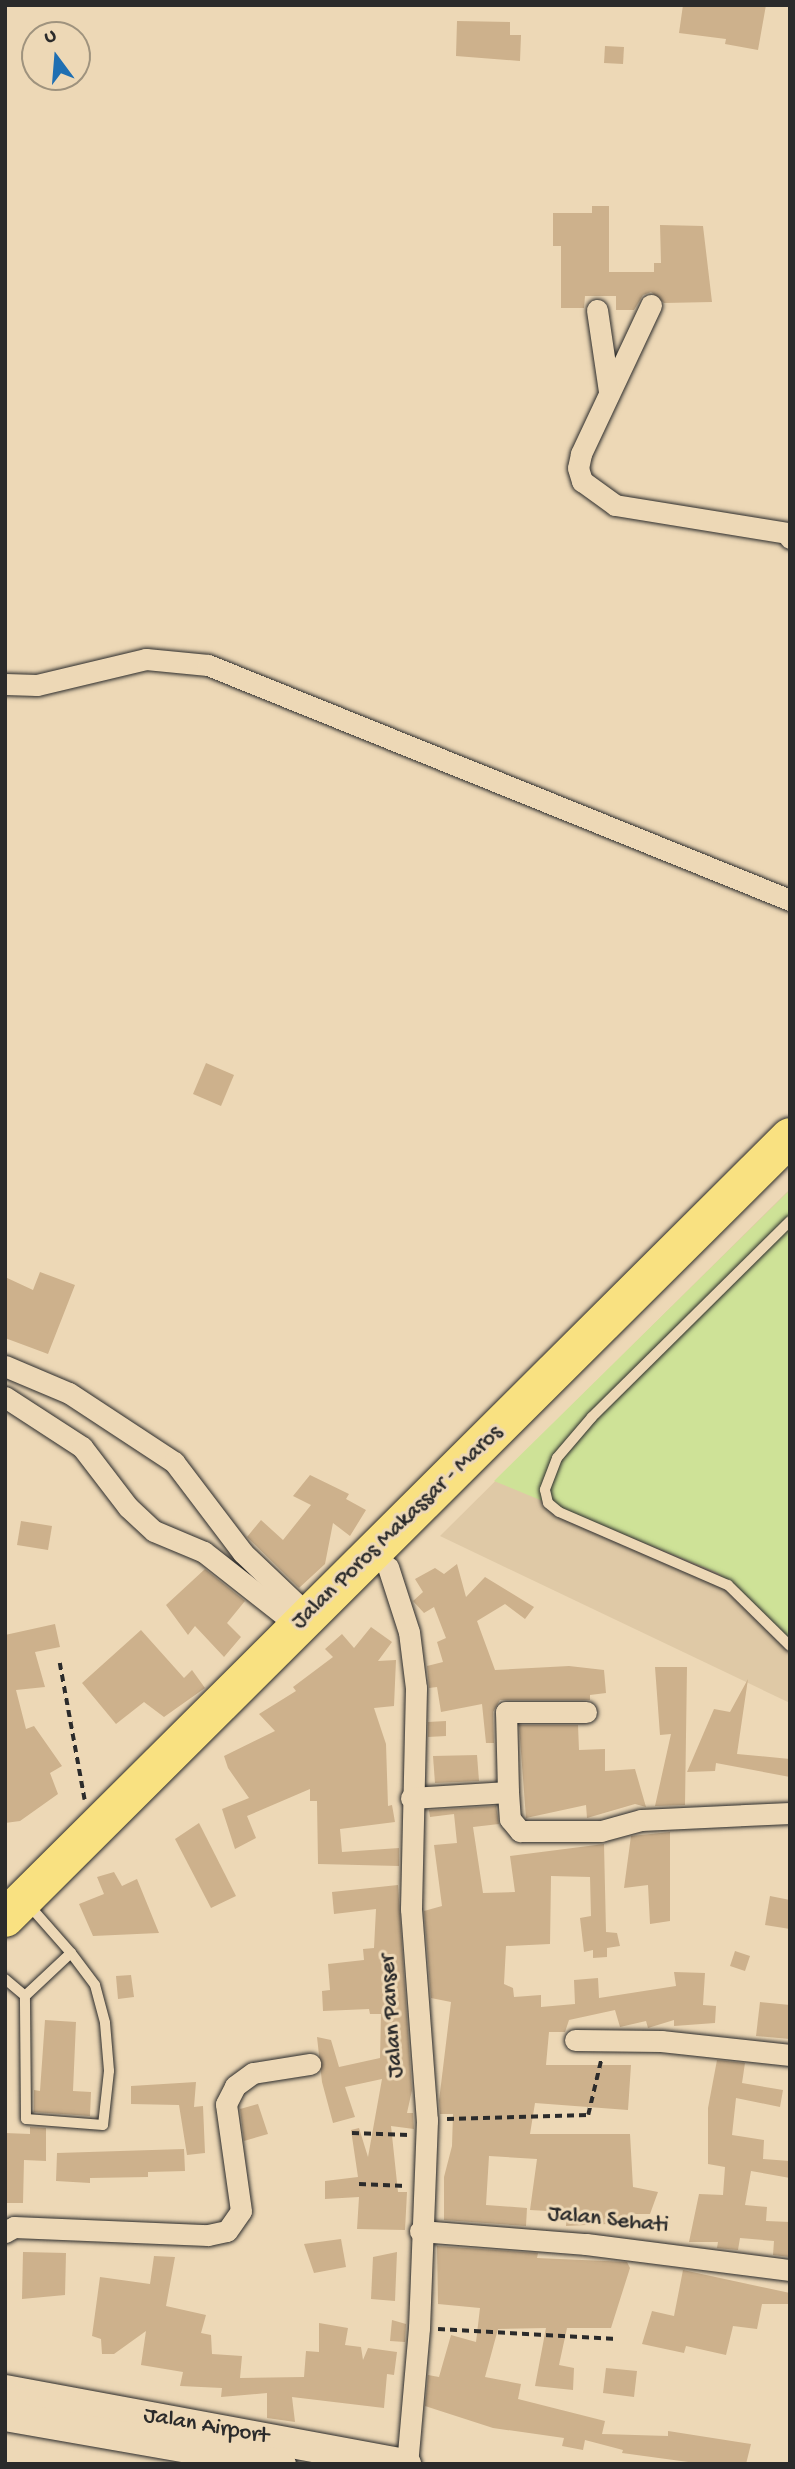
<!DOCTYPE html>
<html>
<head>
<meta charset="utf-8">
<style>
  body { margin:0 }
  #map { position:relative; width:795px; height:2469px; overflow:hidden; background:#edd8b6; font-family:"Gochi Hand",sans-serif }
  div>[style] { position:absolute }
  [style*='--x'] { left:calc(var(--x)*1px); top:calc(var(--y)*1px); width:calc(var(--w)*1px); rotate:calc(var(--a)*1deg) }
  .built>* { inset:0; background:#dfc9a6 }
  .green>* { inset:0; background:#cee297 }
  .building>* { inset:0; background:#cdb18c }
  .path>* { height:3.5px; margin-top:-1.75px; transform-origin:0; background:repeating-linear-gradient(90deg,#2b2b2b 0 7px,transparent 0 12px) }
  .roads { filter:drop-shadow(0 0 2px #2b2b2b) drop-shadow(0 0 2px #2b2b2b) }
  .lane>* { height:10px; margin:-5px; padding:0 5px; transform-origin:5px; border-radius:5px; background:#edd8b6 }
  .street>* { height:21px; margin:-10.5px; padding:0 10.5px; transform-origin:10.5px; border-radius:10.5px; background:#edd8b6 }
  .secondary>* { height:30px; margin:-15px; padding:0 15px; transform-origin:15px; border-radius:15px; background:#edd8b6 }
  .highway>* { height:38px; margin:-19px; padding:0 19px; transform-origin:19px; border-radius:19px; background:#f9e181 }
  span { translate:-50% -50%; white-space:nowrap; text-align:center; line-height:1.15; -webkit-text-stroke:6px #edd8b6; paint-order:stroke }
  .street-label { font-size:23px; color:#2b2b2b }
  .frame { position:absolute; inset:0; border:7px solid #2b2b2b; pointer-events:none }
  .north { position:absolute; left:21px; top:21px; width:70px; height:70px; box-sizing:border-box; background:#edd8b6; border:2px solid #9f937e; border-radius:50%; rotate:344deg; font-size:19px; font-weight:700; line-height:28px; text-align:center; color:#2b2b2b }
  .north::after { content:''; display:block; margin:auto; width:24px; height:32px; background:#1f6fb2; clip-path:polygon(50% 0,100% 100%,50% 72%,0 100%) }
</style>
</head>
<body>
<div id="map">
  <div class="built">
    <div style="clip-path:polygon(790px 1189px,790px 1703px,440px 1536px)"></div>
  </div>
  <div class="green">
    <div style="clip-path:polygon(790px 1190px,790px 1643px,718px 1573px,494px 1481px)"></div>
  </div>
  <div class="building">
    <div style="clip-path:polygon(683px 5px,766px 5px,758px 50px,725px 44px,726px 39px,679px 33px)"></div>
    <div style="clip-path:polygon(457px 21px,510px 22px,510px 35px,521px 35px,520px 61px,456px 56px)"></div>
    <div style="clip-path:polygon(605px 46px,624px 47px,623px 64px,604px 63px)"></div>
    <div style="clip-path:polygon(592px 206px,609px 206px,609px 272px,654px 272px,654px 263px,661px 263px,660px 225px,703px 226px,712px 302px,664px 303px,651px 292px,643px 295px,634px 310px,616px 310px,616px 296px,585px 296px,584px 308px,561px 308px,561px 246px,553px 246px,553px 213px,592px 213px)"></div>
    <div style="clip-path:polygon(206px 1063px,234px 1075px,221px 1106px,193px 1094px)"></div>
    <div style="clip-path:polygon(40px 1272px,75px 1285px,48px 1354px,5px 1338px,5px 1277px,33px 1290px)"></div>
    <div style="clip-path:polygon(310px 1475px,349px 1494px,346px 1499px,366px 1510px,350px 1536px,333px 1523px,325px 1564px,299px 1588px,247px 1537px,261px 1520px,283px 1540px,311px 1505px,293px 1496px)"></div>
    <div style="clip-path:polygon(21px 1521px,52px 1526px,48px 1550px,17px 1545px)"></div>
    <div style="clip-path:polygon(457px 1564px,466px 1597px,485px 1577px,534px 1607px,525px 1619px,505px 1604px,477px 1621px,495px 1670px,569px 1666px,604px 1670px,606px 1693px,590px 1695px,590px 1700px,500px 1700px,493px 1712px,494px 1743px,486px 1743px,482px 1704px,441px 1712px,437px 1687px,429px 1688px,427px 1666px,443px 1662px,437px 1642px,446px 1638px,434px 1607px,424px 1613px,413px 1601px,423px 1592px,415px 1579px,435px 1568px,444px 1574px)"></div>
    <div style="clip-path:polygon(205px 1569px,245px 1601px,227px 1623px,241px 1637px,224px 1657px,195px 1626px,188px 1635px,166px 1605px)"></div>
    <div style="clip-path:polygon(55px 1624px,60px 1647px,35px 1652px,45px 1687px,16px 1690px,26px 1729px,34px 1726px,62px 1766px,50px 1773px,58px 1794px,20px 1821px,5px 1823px,5px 1635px)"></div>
    <div style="clip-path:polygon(371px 1627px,392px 1642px,378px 1661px,396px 1660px,394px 1706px,374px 1708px,386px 1744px,388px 1806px,392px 1805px,395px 1822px,340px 1829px,342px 1852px,399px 1848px,399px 1866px,318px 1864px,317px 1801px,310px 1801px,310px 1789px,247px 1816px,256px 1838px,235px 1849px,222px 1809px,249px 1798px,228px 1768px,224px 1756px,275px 1731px,259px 1714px,296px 1691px,293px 1687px,333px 1657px,325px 1649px,342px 1634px,354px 1648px)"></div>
    <div style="clip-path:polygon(141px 1630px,184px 1678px,192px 1670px,205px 1688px,164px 1717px,144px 1702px,116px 1724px,82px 1683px)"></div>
    <div style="clip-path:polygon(655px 1667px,687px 1667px,685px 1805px,655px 1806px,671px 1734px,660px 1735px)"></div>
    <div style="clip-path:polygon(748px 1679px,737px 1754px,790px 1759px,790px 1777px,716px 1763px,715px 1771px,687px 1772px,714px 1709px,730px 1712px)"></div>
    <div style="clip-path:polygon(446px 1721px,446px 1736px,428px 1737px,428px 1722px)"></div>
    <div style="clip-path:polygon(519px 1725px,578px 1725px,579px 1750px,605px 1749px,605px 1771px,635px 1769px,646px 1807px,635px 1804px,587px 1818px,586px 1805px,526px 1818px)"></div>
    <div style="clip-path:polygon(477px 1755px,479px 1781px,435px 1783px,433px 1756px)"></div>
    <div style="clip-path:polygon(496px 1806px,499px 1824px,473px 1827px,483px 1893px,515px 1892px,510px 1856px,604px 1844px,606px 1932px,617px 1933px,620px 1946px,607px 1948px,607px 1957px,593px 1958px,593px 1950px,584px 1952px,580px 1918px,591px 1916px,590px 1877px,551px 1876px,550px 1944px,506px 1946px,504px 1984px,513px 1988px,514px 1997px,541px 1995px,541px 2007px,575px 2004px,574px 1980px,598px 1978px,599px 1998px,676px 1986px,674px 1972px,705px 1973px,703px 2005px,716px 2006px,715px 2023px,674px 2026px,674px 2020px,648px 2028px,646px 2021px,620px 2027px,615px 2010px,569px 2020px,565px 2032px,549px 2032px,546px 2065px,631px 2065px,628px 2110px,535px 2103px,530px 2134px,630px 2134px,633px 2187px,658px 2192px,650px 2214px,628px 2214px,628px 2223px,566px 2226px,567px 2212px,530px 2210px,537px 2159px,489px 2156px,486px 2205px,527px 2208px,526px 2226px,444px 2220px,444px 2177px,452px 2146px,453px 2114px,440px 2114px,439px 2101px,451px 2002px,431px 1998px,424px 1911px,442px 1906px,434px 1845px,457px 1843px,454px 1814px,430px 1817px,429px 1810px)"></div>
    <div style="clip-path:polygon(199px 1823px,236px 1896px,211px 1908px,175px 1839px)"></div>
    <div style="clip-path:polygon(670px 1832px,670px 1921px,650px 1924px,648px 1885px,624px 1888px,631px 1836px)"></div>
    <div style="clip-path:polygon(114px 1872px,122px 1886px,137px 1879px,159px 1933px,93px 1936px,79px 1904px,104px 1894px,97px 1877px)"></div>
    <div style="clip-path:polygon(398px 1885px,412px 2090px,407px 2113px,413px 2113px,414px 2129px,391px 2126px,398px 2192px,407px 2192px,405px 2230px,357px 2229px,359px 2197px,325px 2199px,325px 2181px,358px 2177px,351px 2130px,359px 2128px,368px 2157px,382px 2079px,345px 2087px,355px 2117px,333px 2123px,322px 2082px,317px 2037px,331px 2040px,339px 2067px,380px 2058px,381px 2014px,370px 2014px,369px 2009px,323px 2011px,322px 1991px,330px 1990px,328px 1964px,364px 1960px,363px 1949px,374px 1948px,376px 1909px,334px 1914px,332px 1892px)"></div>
    <div style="clip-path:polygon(770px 1896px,790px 1900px,790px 1929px,765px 1925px)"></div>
    <div style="clip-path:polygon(735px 1951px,750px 1956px,745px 1971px,730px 1966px)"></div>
    <div style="clip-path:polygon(131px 1975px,134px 1997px,118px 1999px,116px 1976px)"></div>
    <div style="clip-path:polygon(760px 2002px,790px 2005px,790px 2039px,756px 2036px)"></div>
    <div style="clip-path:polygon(45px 2020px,76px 2022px,73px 2091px,91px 2092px,90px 2116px,34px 2112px,34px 2090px,40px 2091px)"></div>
    <div style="clip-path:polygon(717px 2060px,745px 2063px,742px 2083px,783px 2090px,780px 2107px,736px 2098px,732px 2135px,764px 2140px,763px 2159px,790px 2161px,790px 2178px,751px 2171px,745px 2205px,767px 2207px,766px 2221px,790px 2222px,790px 2257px,773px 2255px,774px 2241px,740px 2238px,738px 2250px,717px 2248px,718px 2242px,689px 2242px,699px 2194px,723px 2195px,725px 2167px,708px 2164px,708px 2108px)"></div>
    <div style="clip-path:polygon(196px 2082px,194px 2107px,203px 2106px,205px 2153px,187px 2155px,179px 2105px,131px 2104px,131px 2086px)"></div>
    <div style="clip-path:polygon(258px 2104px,268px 2134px,244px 2141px,240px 2109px)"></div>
    <div style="clip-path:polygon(30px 2127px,46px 2128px,46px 2161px,24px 2160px,23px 2203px,5px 2203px,5px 2133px,30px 2134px)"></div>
    <div style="clip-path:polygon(184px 2149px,185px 2171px,148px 2172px,148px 2177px,90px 2178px,90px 2183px,56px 2181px,57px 2153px)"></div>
    <div style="clip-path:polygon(341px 2239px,346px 2267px,314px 2273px,304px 2244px)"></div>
    <div style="clip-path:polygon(437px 2246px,538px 2253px,537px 2258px,627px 2262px,630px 2268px,611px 2328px,567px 2328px,559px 2365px,574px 2368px,573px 2390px,535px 2386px,546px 2328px,498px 2329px,485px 2377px,521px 2384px,518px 2399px,605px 2421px,602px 2434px,668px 2436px,668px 2431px,751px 2444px,746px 2464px,703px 2464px,622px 2453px,623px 2450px,585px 2440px,583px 2450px,562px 2446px,564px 2438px,493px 2428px,425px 2406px,428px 2375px,439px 2377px,451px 2335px,476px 2342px,480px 2308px,438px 2304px)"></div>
    <div style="clip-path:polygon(23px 2252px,66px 2253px,65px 2295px,22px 2299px)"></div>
    <div style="clip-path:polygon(397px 2252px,395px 2301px,371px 2299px,373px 2257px)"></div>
    <div style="clip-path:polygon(154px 2256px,175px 2257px,166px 2306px,206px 2315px,201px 2333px,211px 2335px,212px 2354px,242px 2356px,240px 2378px,304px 2377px,306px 2351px,319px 2352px,319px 2323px,348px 2328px,345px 2345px,361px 2347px,363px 2360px,368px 2348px,397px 2352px,394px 2375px,387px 2374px,384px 2408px,292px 2397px,295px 2422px,267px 2418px,267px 2393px,221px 2397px,222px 2388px,180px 2386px,183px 2372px,141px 2365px,146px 2331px,114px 2354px,102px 2354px,101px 2339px,92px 2336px,100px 2277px,150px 2284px)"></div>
    <div style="clip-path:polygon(683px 2270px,790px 2293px,790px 2304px,762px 2304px,757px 2329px,733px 2326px,726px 2355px,686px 2346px,684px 2353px,642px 2344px,652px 2311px,674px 2316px)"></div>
    <div style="clip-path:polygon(392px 2320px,406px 2324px,405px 2342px,390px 2341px)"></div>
    <div style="clip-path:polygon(606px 2368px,637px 2371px,634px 2397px,603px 2393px)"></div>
  </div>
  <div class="path">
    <div style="--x:60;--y:1663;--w:139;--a:79.7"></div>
    <div style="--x:447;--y:2119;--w:141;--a:-1.6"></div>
    <div style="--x:588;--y:2115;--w:57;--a:-76.7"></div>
    <div style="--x:352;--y:2133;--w:57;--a:2"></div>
    <div style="--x:359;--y:2184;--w:47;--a:2.4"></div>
    <div style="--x:438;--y:2329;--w:179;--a:3.2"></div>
  </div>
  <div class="roads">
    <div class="lane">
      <div style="--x:790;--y:1221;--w:279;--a:135.3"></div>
      <div style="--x:592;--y:1417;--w:54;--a:130.5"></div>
      <div style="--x:557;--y:1458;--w:34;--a:111"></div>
      <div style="--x:545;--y:1490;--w:13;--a:77"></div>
      <div style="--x:548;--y:1503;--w:14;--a:39"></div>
      <div style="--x:559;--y:1512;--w:184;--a:23.4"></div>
      <div style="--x:728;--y:1585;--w:87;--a:44.5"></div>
      <div style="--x:35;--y:1912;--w:55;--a:48.7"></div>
      <div style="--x:71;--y:1953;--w:40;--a:53"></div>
      <div style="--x:95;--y:1985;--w:39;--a:75"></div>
      <div style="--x:105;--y:2023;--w:48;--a:85.2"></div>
      <div style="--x:109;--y:2071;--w:54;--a:96.3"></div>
      <div style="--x:103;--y:2125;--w:77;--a:-175.5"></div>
      <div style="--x:26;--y:2119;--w:123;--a:-90.5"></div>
      <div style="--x:25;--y:1996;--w:63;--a:-43.1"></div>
      <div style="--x:5;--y:1979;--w:26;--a:40"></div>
    </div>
    <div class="street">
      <div style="--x:651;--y:305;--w:165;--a:115.2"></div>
      <div style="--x:581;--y:454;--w:14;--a:102"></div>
      <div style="--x:578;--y:468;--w:14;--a:73"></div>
      <div style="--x:582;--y:481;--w:41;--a:36"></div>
      <div style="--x:615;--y:505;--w:174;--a:9.2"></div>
      <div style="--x:787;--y:533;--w:6;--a:59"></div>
      <div style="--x:597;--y:310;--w:82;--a:81.6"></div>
      <div style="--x:5;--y:684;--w:32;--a:2"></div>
      <div style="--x:37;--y:685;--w:112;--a:-13.4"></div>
      <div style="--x:146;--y:659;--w:62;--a:5.5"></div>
      <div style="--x:208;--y:665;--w:628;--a:21.99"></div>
      <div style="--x:5;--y:1366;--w:69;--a:22.9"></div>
      <div style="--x:69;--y:1393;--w:126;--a:33.3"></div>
      <div style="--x:174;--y:1462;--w:114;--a:52.8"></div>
      <div style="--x:243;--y:1553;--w:88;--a:43.6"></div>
      <div style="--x:5;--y:1397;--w:92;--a:33"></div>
      <div style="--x:82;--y:1447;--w:76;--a:52.5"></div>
      <div style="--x:128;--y:1507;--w:35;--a:43"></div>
      <div style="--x:154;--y:1531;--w:54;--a:22.8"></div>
      <div style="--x:204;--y:1552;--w:120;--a:38.2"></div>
      <div style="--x:388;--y:1567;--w:68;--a:72.1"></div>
      <div style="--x:409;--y:1632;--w:56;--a:82.9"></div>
      <div style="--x:416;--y:1688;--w:221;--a:91.3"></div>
      <div style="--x:411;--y:1909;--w:212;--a:85.7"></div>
      <div style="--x:427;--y:2120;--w:208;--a:92.2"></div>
      <div style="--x:419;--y:2328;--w:137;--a:95"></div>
      <div style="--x:508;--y:1792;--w:80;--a:-91.4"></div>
      <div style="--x:506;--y:1712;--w:80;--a:0"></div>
      <div style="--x:411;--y:1798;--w:97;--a:-3.5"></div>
      <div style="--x:508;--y:1792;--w:27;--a:86"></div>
      <div style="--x:510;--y:1819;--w:16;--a:50"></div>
      <div style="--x:520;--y:1831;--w:81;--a:0"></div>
      <div style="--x:601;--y:1831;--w:41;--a:-15.4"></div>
      <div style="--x:641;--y:1820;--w:149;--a:-2.7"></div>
      <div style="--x:575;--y:2040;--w:86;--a:0.7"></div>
      <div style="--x:661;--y:2041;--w:130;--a:6.2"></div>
      <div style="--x:420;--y:2231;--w:167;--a:4.5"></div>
      <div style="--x:586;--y:2244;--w:206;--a:7.3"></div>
      <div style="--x:5;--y:2232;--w:10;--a:-29"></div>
      <div style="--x:14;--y:2227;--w:194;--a:2.4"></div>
      <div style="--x:208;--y:2235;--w:19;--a:-12"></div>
      <div style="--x:227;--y:2231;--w:24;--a:-55"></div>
      <div style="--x:241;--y:2211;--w:108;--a:-98"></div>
      <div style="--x:226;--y:2104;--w:20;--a:-63"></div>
      <div style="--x:235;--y:2086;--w:22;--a:-36"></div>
      <div style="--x:253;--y:2073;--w:58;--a:-9"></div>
    </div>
    <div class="secondary">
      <div style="--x:5;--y:2390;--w:408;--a:10.5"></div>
      <div style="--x:5;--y:2416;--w:280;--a:9.9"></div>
    </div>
    <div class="highway">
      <div style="--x:5;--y:1918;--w:1107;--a:-44.85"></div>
    </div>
  </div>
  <div class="street-label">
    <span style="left:398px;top:1528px;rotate:-44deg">Jalan Poros Makassar - Maros</span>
    <span style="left:393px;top:2016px;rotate:-94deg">Jalan Panser</span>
    <span style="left:608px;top:2221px;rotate:6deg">Jalan Sehati</span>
    <span style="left:206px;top:2427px;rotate:10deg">Jalan Airport</span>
  </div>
  <div class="frame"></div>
  <div class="north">U</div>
</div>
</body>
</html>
